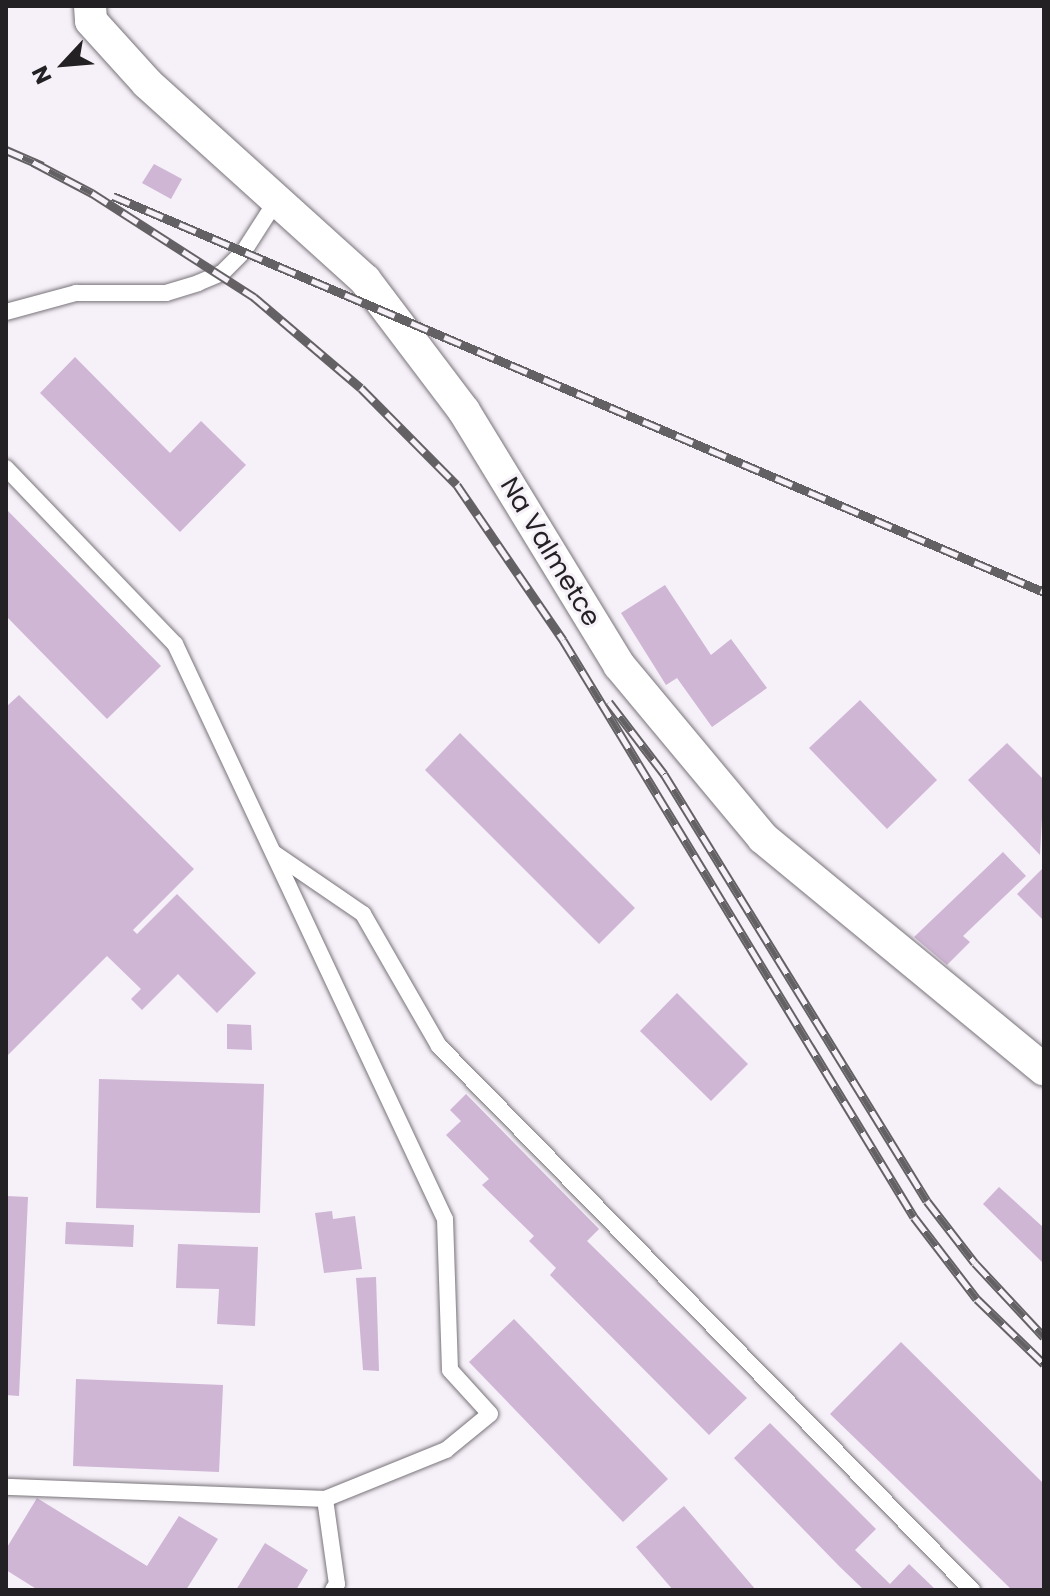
<!DOCTYPE html>
<html>
<head>
<meta charset="utf-8">
<style>
  body { margin:0 }
  #map { position:relative; width:1050px; height:1596px; overflow:hidden; background:#f6f0f8; font-family:Poppins,sans-serif }
  div>[style] { position:absolute }
  [style*='--x'] { left:calc(var(--x)*1px); top:calc(var(--y)*1px); width:calc(var(--w)*1px); rotate:calc(var(--a)*1deg) }
  .building>* { inset:0; background:#ceb6d4 }
  .roads { filter:drop-shadow(0 0 2px #79747a) drop-shadow(0 0 2px #79747a) }
  .service>* { height:16px; margin:-8px; padding:0 8px; transform-origin:8px; border-radius:8px; background:#fff }
  .minor>* { height:32px; margin:-16px; padding:0 16px; transform-origin:16px; border-radius:16px; background:#fff }
  .rail>* { height:9px; margin-top:-4.5px; transform-origin:0; background:repeating-linear-gradient(90deg,#f6f0f8 0 18px,#646164 0 36px); box-sizing:border-box; border-block:2px solid #646164 }
  span { translate:-50% -50%; white-space:nowrap; text-align:center; line-height:1.15; -webkit-text-stroke:6px #f6f0f8; paint-order:stroke }
  .street-label { font-size:26px; color:#232123 }
  .frame { position:absolute; inset:0; border:8px solid #232123; pointer-events:none }
  .north { position:absolute; left:24px; top:24px; width:80px; height:80px; -webkit-text-stroke:6px #f6f0f8; paint-order:stroke; rotate:244deg; font-size:22px; font-weight:700; line-height:32px; text-align:center; color:#232123 }
  .north::after { content:''; display:block; margin:auto; width:28px; height:36px; background:#232123; clip-path:polygon(50% 0,100% 100%,50% 72%,0 100%) }
</style>
</head>
<body>
<div id="map">
  <div class="building">
    <div style="clip-path:polygon(154px 164px,182px 179px,171px 199px,142px 183px)"></div>
    <div style="clip-path:polygon(75px 357px,170px 453px,201px 421px,246px 465px,180px 532px,40px 393px)"></div>
    <div style="clip-path:polygon(6px 509px,161px 666px,107px 719px,6px 616px)"></div>
    <div style="clip-path:polygon(665px 585px,711px 655px,731px 639px,767px 688px,712px 727px,677px 678px,666px 685px,621px 613px)"></div>
    <div style="clip-path:polygon(19px 695px,194px 869px,133px 930px,137px 934px,177px 894px,256px 973px,217px 1013px,178px 974px,142px 1010px,131px 999px,141px 989px,107px 956px,6px 1057px,6px 707px)"></div>
    <div style="clip-path:polygon(860px 700px,937px 780px,887px 829px,809px 748px)"></div>
    <div style="clip-path:polygon(460px 733px,635px 908px,599px 944px,425px 770px)"></div>
    <div style="clip-path:polygon(1007px 743px,1044px 780px,1040px 855px,968px 780px)"></div>
    <div style="clip-path:polygon(1003px 852px,1026px 876px,963px 936px,970px 942px,947px 965px,914px 937px)"></div>
    <div style="clip-path:polygon(1044px 867px,1044px 921px,1017px 894px)"></div>
    <div style="clip-path:polygon(677px 993px,748px 1064px,711px 1101px,640px 1031px)"></div>
    <div style="clip-path:polygon(227px 1024px,251px 1025px,252px 1050px,227px 1049px)"></div>
    <div style="clip-path:polygon(99px 1079px,264px 1084px,260px 1213px,96px 1208px)"></div>
    <div style="clip-path:polygon(466px 1094px,599px 1229px,587px 1241px,747px 1398px,709px 1435px,550px 1275px,556px 1268px,529px 1241px,534px 1236px,482px 1185px,489px 1179px,446px 1135px,461px 1121px,450px 1110px)"></div>
    <div style="clip-path:polygon(999px 1187px,1044px 1228px,1044px 1264px,983px 1204px)"></div>
    <div style="clip-path:polygon(6px 1196px,28px 1197px,19px 1396px,6px 1395px)"></div>
    <div style="clip-path:polygon(332px 1211px,333px 1219px,355px 1216px,362px 1269px,324px 1273px,315px 1213px)"></div>
    <div style="clip-path:polygon(66px 1222px,134px 1225px,133px 1247px,65px 1244px)"></div>
    <div style="clip-path:polygon(178px 1244px,258px 1247px,255px 1326px,217px 1324px,219px 1289px,176px 1288px)"></div>
    <div style="clip-path:polygon(376px 1277px,379px 1371px,363px 1370px,356px 1278px)"></div>
    <div style="clip-path:polygon(514px 1319px,668px 1479px,623px 1522px,469px 1362px)"></div>
    <div style="clip-path:polygon(901px 1342px,1044px 1484px,1044px 1590px,1012px 1590px,830px 1414px)"></div>
    <div style="clip-path:polygon(76px 1379px,223px 1385px,219px 1472px,73px 1466px)"></div>
    <div style="clip-path:polygon(770px 1423px,876px 1529px,855px 1550px,890px 1584px,909px 1564px,936px 1590px,864px 1590px,839px 1566px,734px 1458px)"></div>
    <div style="clip-path:polygon(37px 1498px,147px 1566px,179px 1516px,218px 1539px,186px 1590px,38px 1590px,6px 1570px,6px 1549px)"></div>
    <div style="clip-path:polygon(684px 1506px,756px 1590px,673px 1590px,636px 1547px)"></div>
    <div style="clip-path:polygon(265px 1543px,308px 1570px,296px 1590px,236px 1590px)"></div>
  </div>
  <div class="roads">
    <div class="service">
      <div style="--x:6;--y:312;--w:73;--a:-15.2"></div>
      <div style="--x:76;--y:293;--w:90;--a:0"></div>
      <div style="--x:166;--y:293;--w:34;--a:-17"></div>
      <div style="--x:198;--y:283;--w:26;--a:-23"></div>
      <div style="--x:222;--y:273;--w:31;--a:-45"></div>
      <div style="--x:244;--y:251;--w:63;--a:-57.3"></div>
      <div style="--x:6;--y:468;--w:244;--a:46.2"></div>
      <div style="--x:175;--y:644;--w:635;--a:64.85"></div>
      <div style="--x:445;--y:1219;--w:151;--a:88.1"></div>
      <div style="--x:450;--y:1370;--w:59;--a:47.7"></div>
      <div style="--x:490;--y:1414;--w:57;--a:140.7"></div>
      <div style="--x:446;--y:1450;--w:131;--a:158"></div>
      <div style="--x:325;--y:1499;--w:319;--a:-177.8"></div>
      <div style="--x:274;--y:853;--w:108;--a:34.4"></div>
      <div style="--x:363;--y:914;--w:152;--a:60.1"></div>
      <div style="--x:439;--y:1046;--w:762;--a:45.59"></div>
      <div style="--x:325;--y:1499;--w:86;--a:82"></div>
      <div style="--x:337;--y:1584;--w:7;--a:124"></div>
    </div>
    <div class="minor">
      <div style="--x:90;--y:6;--w:15;--a:86"></div>
      <div style="--x:91;--y:21;--w:84;--a:47.9"></div>
      <div style="--x:147;--y:83;--w:294;--a:42.1"></div>
      <div style="--x:365;--y:280;--w:164;--a:52.9"></div>
      <div style="--x:464;--y:411;--w:298;--a:58.6"></div>
      <div style="--x:619;--y:665;--w:225;--a:50.2"></div>
      <div style="--x:763;--y:838;--w:364;--a:39.5"></div>
    </div>
  </div>
  <div class="rail">
    <div style="--x:6;--y:150;--w:40;--a:23.4"></div>
    <div style="--x:33;--y:162;--w:67;--a:27.7"></div>
    <div style="--x:92;--y:193;--w:193;--a:32.7"></div>
    <div style="--x:254;--y:297;--w:140;--a:40.4"></div>
    <div style="--x:361;--y:388;--w:136;--a:45.3"></div>
    <div style="--x:457;--y:485;--w:188;--a:55.6"></div>
    <div style="--x:563;--y:640;--w:675;--a:58.69"></div>
    <div style="--x:914;--y:1217;--w:103;--a:52.5"></div>
    <div style="--x:977;--y:1299;--w:93;--a:44.1"></div>
    <div style="--x:113;--y:196;--w:1012;--a:23.04"></div>
    <div style="--x:609;--y:702;--w:91;--a:52.6"></div>
    <div style="--x:664;--y:774;--w:501;--a:58.37"></div>
    <div style="--x:927;--y:1201;--w:78;--a:52.3"></div>
    <div style="--x:975;--y:1263;--w:101;--a:47"></div>
  </div>
  <div class="street-label">
    <span style="left:550px;top:552px;rotate:59deg">Na Valmetce</span>
  </div>
  <div class="frame"></div>
  <div class="north">N</div>
</div>
</body>
</html>
